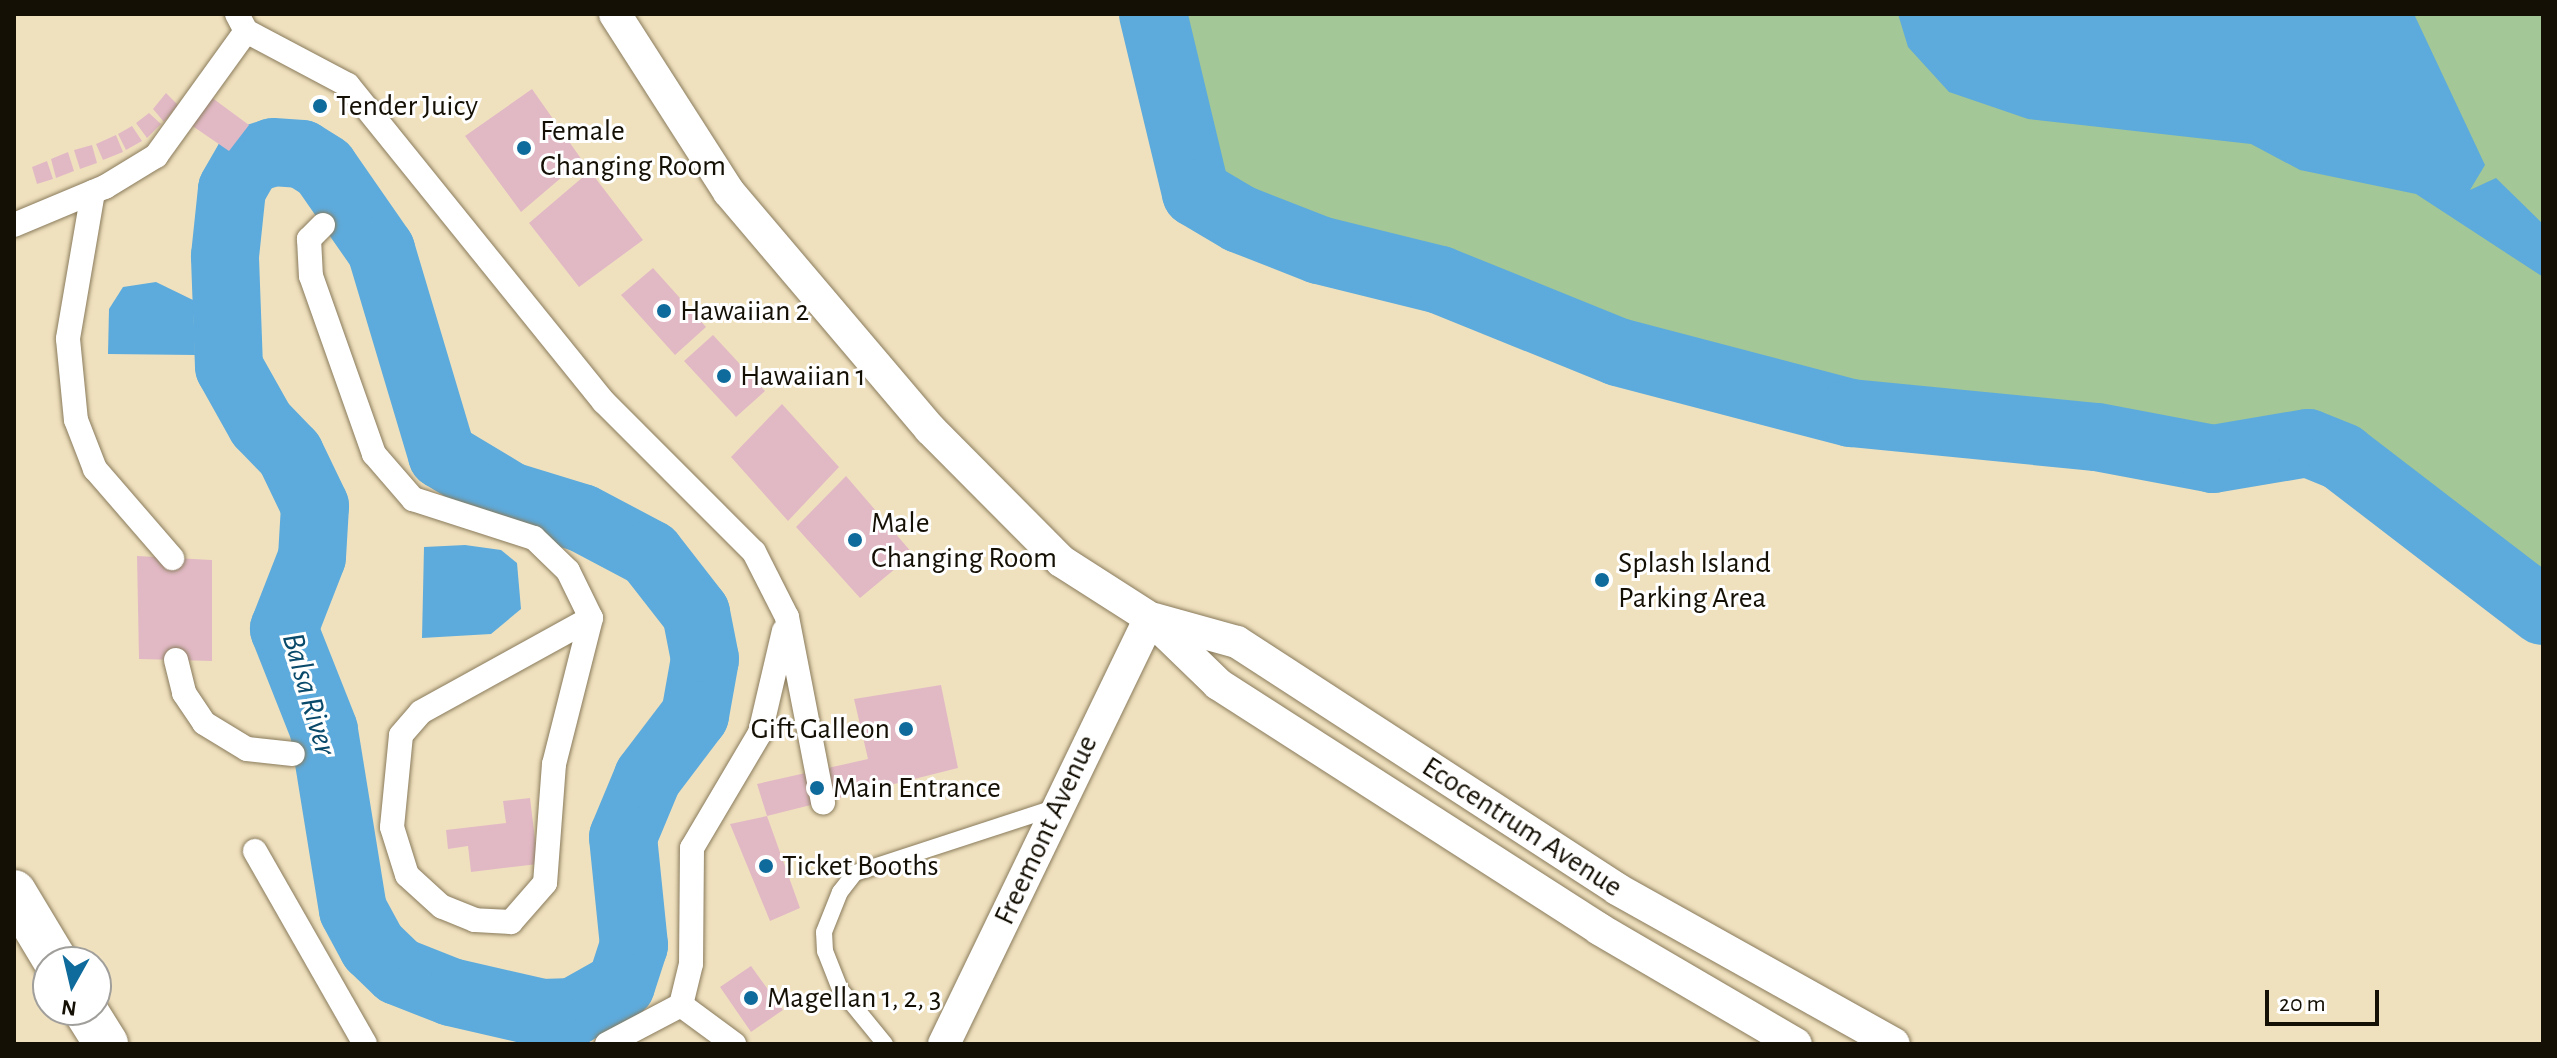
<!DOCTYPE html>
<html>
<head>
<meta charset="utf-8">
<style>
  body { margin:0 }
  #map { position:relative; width:2557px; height:1058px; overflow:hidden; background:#f0e1be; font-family:"Alegreya Sans",sans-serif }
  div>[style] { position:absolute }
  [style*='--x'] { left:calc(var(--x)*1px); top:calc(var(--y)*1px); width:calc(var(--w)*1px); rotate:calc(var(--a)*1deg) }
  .green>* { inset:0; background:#a3c796 }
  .water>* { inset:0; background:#5dabdc }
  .river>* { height:68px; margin:-34px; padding:0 34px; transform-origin:34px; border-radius:34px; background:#5dabdc }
  .building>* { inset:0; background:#e1b9c5 }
  .roads { filter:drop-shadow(0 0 2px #897b5c) drop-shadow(0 0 2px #897b5c) }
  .service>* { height:16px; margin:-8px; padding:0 8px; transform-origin:8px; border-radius:8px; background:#fff }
  .pedestrian>* { height:24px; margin:-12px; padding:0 12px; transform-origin:12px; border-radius:12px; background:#fff }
  .minor>* { height:32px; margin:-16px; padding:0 16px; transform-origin:16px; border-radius:16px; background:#fff }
  .motorway>* { height:44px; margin:-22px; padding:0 22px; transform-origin:22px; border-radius:22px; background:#fff }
  .dots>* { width:22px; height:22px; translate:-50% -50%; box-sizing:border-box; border:4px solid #fff; border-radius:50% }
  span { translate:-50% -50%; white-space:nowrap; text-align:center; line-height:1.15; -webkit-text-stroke:6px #fff; paint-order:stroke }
  .poi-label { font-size:30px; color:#151005 }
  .left { translate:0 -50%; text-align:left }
  .right { translate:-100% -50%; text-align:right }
  .street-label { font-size:30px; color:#151005 }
  .water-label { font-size:32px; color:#09496a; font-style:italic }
  .frame { position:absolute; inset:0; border:16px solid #151005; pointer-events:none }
  .north { position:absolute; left:32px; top:946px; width:80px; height:80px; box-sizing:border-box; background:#fff; border:2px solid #a19f9b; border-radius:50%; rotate:188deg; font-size:22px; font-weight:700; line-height:32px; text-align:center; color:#151005 }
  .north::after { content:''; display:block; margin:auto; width:28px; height:36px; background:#0f6b9b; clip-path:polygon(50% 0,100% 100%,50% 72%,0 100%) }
  .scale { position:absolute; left:2265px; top:990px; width:114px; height:36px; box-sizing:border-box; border:4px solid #151005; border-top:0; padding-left:10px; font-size:24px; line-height:28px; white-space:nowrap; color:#151005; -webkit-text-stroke:6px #fff; paint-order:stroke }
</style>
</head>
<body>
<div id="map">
  <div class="green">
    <div style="clip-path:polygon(1153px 14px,2543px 14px,2543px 611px,2342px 457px,2308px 443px,2213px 459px,2097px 437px,1851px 413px,1618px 352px,1440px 280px,1319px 250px,1240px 219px,1196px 193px)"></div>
  </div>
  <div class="water">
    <div style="clip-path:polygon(1898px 14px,2414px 14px,2485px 165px,2470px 190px,2496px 178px,2543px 224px,2543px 277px,2416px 194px,2300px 170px,2251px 144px,2028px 119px,1949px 92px,1908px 47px)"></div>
    <div style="clip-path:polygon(156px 282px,193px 300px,195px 355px,108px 354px,109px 309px,123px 287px)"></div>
    <div style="clip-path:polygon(465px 545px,501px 550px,517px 563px,521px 609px,491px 634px,422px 638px,424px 547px)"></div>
  </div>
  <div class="river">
    <div style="--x:1153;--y:14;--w:184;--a:76.5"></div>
    <div style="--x:1196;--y:193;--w:51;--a:30.6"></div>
    <div style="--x:1240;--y:219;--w:85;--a:21.4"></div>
    <div style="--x:1319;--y:250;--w:125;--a:13.9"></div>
    <div style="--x:1440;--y:280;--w:192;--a:22"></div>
    <div style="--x:1618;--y:352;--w:241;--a:14.7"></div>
    <div style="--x:1851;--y:413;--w:247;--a:5.6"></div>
    <div style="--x:2097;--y:437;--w:118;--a:10.7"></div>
    <div style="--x:2213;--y:459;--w:96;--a:-9.6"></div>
    <div style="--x:2308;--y:443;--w:37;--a:22"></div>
    <div style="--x:2342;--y:457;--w:253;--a:37.5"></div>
    <div style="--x:273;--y:152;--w:29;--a:4"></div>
    <div style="--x:302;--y:154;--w:26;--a:32"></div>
    <div style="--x:324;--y:168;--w:100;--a:55.2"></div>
    <div style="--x:381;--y:250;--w:214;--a:73.4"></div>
    <div style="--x:442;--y:455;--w:79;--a:31.1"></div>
    <div style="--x:510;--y:496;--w:75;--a:17"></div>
    <div style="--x:582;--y:518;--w:77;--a:27.9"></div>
    <div style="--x:650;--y:554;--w:75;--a:52.1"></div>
    <div style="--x:696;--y:613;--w:47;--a:78.9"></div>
    <div style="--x:705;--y:659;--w:57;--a:100.1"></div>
    <div style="--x:695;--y:715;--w:78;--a:127.2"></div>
    <div style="--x:648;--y:777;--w:65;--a:112.6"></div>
    <div style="--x:623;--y:837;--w:109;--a:84.2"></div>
    <div style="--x:634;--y:945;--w:42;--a:108"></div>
    <div style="--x:621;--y:985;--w:55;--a:150.6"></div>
    <div style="--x:573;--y:1012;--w:31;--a:178"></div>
    <div style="--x:542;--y:1013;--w:93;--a:-167"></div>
    <div style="--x:451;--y:992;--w:57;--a:-158.4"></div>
    <div style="--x:398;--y:971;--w:35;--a:-136"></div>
    <div style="--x:373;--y:947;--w:42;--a:-118.4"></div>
    <div style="--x:353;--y:910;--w:182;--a:-99.2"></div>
    <div style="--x:324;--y:730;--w:109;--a:-111.6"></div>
    <div style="--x:284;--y:629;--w:77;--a:-68.7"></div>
    <div style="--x:312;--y:557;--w:51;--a:-86.6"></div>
    <div style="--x:315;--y:506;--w:58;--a:-115.7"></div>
    <div style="--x:290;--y:454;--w:42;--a:-134"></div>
    <div style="--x:261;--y:424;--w:65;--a:-119.3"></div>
    <div style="--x:229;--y:367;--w:111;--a:-92.1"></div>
    <div style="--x:225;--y:256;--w:67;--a:-84"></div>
    <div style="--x:232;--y:189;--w:34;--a:-60"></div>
    <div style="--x:249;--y:160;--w:25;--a:-18"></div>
  </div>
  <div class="building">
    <div style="clip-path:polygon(532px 89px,582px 160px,521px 212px,465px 136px)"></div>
    <div style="clip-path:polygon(166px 93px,178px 105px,164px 122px,153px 109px)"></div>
    <div style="clip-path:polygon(211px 97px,249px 125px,229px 151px,191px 125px)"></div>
    <div style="clip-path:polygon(149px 113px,161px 124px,147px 138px,136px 123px)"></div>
    <div style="clip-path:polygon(132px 126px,142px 141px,126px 150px,118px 134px)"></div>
    <div style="clip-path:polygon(116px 135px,123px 152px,103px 160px,96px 144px)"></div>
    <div style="clip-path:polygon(92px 145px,97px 163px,80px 169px,74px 150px)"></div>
    <div style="clip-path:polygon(68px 152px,74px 171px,56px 178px,51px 159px)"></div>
    <div style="clip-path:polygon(47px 161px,53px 179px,37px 184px,32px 167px)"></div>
    <div style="clip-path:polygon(590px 171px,643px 240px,579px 287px,529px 223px)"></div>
    <div style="clip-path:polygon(653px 268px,706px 327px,675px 355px,621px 295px)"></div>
    <div style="clip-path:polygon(713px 335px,765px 391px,736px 417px,684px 361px)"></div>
    <div style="clip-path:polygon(782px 404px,839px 467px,788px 521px,731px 457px)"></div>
    <div style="clip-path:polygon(846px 476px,913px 554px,860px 598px,796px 527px)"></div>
    <div style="clip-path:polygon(137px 556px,212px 560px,212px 661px,139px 659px)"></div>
    <div style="clip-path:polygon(941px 685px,958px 768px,767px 816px,757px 784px,868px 759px,854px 699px)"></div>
    <div style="clip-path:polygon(530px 798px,538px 864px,471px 872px,468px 846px,448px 849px,446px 830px,506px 823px,503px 801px)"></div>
    <div style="clip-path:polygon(767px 816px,800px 908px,770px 921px,730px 824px)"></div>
    <div style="clip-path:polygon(751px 966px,783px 1010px,751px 1032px,720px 987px)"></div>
  </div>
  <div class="roads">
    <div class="service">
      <div style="--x:885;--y:1044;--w:71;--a:-129.3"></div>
      <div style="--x:840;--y:989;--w:41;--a:-111.5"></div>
      <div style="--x:825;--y:951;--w:19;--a:-93"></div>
      <div style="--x:824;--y:932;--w:43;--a:-68.2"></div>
      <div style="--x:840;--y:892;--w:24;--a:-52"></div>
      <div style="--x:855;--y:873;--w:213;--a:-18.1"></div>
    </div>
    <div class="pedestrian">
      <div style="--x:237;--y:14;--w:19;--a:62"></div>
      <div style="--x:246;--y:31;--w:115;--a:27.9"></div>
      <div style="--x:348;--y:85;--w:407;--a:51.1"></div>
      <div style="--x:604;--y:402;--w:212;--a:45"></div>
      <div style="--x:754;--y:552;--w:73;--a:63.1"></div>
      <div style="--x:787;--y:617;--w:189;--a:79"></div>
      <div style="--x:93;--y:192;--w:149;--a:99.7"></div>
      <div style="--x:68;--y:339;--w:81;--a:84.4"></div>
      <div style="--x:76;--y:420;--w:53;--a:68.8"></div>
      <div style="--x:95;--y:469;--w:118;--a:49.1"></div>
      <div style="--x:14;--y:225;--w:99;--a:-22.7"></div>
      <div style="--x:105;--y:187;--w:60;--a:-31.3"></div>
      <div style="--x:156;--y:156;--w:154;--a:-54.2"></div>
      <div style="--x:323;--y:225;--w:20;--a:135"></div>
      <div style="--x:309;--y:239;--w:37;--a:87"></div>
      <div style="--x:311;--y:276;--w:189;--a:70.5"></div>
      <div style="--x:374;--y:454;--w:60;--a:49.1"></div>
      <div style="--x:413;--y:499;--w:127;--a:17.9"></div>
      <div style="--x:534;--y:538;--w:47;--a:44.1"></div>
      <div style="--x:568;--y:571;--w:52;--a:63.9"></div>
      <div style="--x:591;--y:618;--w:151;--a:104.2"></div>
      <div style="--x:554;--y:764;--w:119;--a:94.3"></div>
      <div style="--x:545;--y:883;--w:52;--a:131.1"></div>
      <div style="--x:511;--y:922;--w:36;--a:-177"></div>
      <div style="--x:475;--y:920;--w:35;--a:-158"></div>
      <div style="--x:442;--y:907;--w:47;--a:-137.6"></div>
      <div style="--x:407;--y:875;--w:50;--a:-107.4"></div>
      <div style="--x:392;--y:827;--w:92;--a:-84.4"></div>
      <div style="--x:401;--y:735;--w:30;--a:-49"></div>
      <div style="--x:421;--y:712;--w:194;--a:-28.9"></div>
      <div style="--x:176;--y:660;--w:34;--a:76"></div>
      <div style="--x:184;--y:693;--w:36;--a:56"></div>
      <div style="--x:204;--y:723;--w:50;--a:31.2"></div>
      <div style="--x:247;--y:749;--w:46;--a:6.2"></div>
      <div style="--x:255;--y:851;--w:222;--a:60.3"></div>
      <div style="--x:681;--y:1005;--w:66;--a:36.3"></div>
      <div style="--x:607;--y:1044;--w:84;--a:-27.8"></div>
      <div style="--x:681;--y:1005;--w:42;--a:-76.3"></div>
      <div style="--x:691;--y:964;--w:116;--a:-89.5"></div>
      <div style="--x:692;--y:848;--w:134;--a:-59.4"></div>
      <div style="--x:760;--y:733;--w:105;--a:-76.8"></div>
    </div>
    <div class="minor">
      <div style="--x:615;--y:14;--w:211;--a:57.4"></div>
      <div style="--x:729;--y:192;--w:311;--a:49.7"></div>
      <div style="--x:930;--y:429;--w:186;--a:45.2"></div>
      <div style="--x:1061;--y:561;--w:106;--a:32.6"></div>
      <div style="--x:1150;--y:618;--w:95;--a:44.1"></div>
      <div style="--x:1218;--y:684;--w:453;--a:32.7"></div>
      <div style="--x:1599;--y:929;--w:228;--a:30.3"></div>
      <div style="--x:1154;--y:619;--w:86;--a:15.5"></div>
      <div style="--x:1237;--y:642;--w:453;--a:33"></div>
      <div style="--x:1617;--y:889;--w:317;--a:29.2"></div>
      <div style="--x:944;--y:1044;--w:473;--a:-64.2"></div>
    </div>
    <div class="motorway">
      <div style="--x:14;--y:892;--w:82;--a:59"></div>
      <div style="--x:85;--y:1010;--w:40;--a:58"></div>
    </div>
  </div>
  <div class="dots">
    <div style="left:320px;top:106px;background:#0f6b9b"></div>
    <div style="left:524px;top:148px;background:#0f6b9b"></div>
    <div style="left:664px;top:311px;background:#0f6b9b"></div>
    <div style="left:724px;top:376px;background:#0f6b9b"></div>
    <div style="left:855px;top:540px;background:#0f6b9b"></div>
    <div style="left:1602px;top:580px;background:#0f6b9b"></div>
    <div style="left:906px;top:729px;background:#0f6b9b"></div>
    <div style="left:817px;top:788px;background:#0f6b9b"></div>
    <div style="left:766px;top:866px;background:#0f6b9b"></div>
    <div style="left:751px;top:998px;background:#0f6b9b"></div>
  </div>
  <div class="poi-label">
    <span class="left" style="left:336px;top:106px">Tender Juicy</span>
    <span class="left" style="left:540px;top:148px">Female<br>Changing Room</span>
    <span class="left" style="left:680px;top:311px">Hawaiian 2</span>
    <span class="left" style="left:740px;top:376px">Hawaiian 1</span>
    <span class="left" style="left:871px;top:540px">Male<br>Changing Room</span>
    <span class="left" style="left:1618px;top:580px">Splash Island<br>Parking Area</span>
    <span class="right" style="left:890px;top:729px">Gift Galleon</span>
    <span class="left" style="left:833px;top:788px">Main Entrance</span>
    <span class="left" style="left:782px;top:866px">Ticket Booths</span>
    <span class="left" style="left:767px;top:998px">Magellan 1, 2, 3</span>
  </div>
  <div class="street-label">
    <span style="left:1522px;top:827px;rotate:33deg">Ecocentrum Avenue</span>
    <span style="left:1046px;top:830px;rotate:-65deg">Freemont Avenue</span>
  </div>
  <div class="water-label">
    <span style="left:309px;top:694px;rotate:74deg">Balsa River</span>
  </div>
  <div class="frame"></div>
  <div class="north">N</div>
  <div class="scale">20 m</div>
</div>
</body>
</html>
